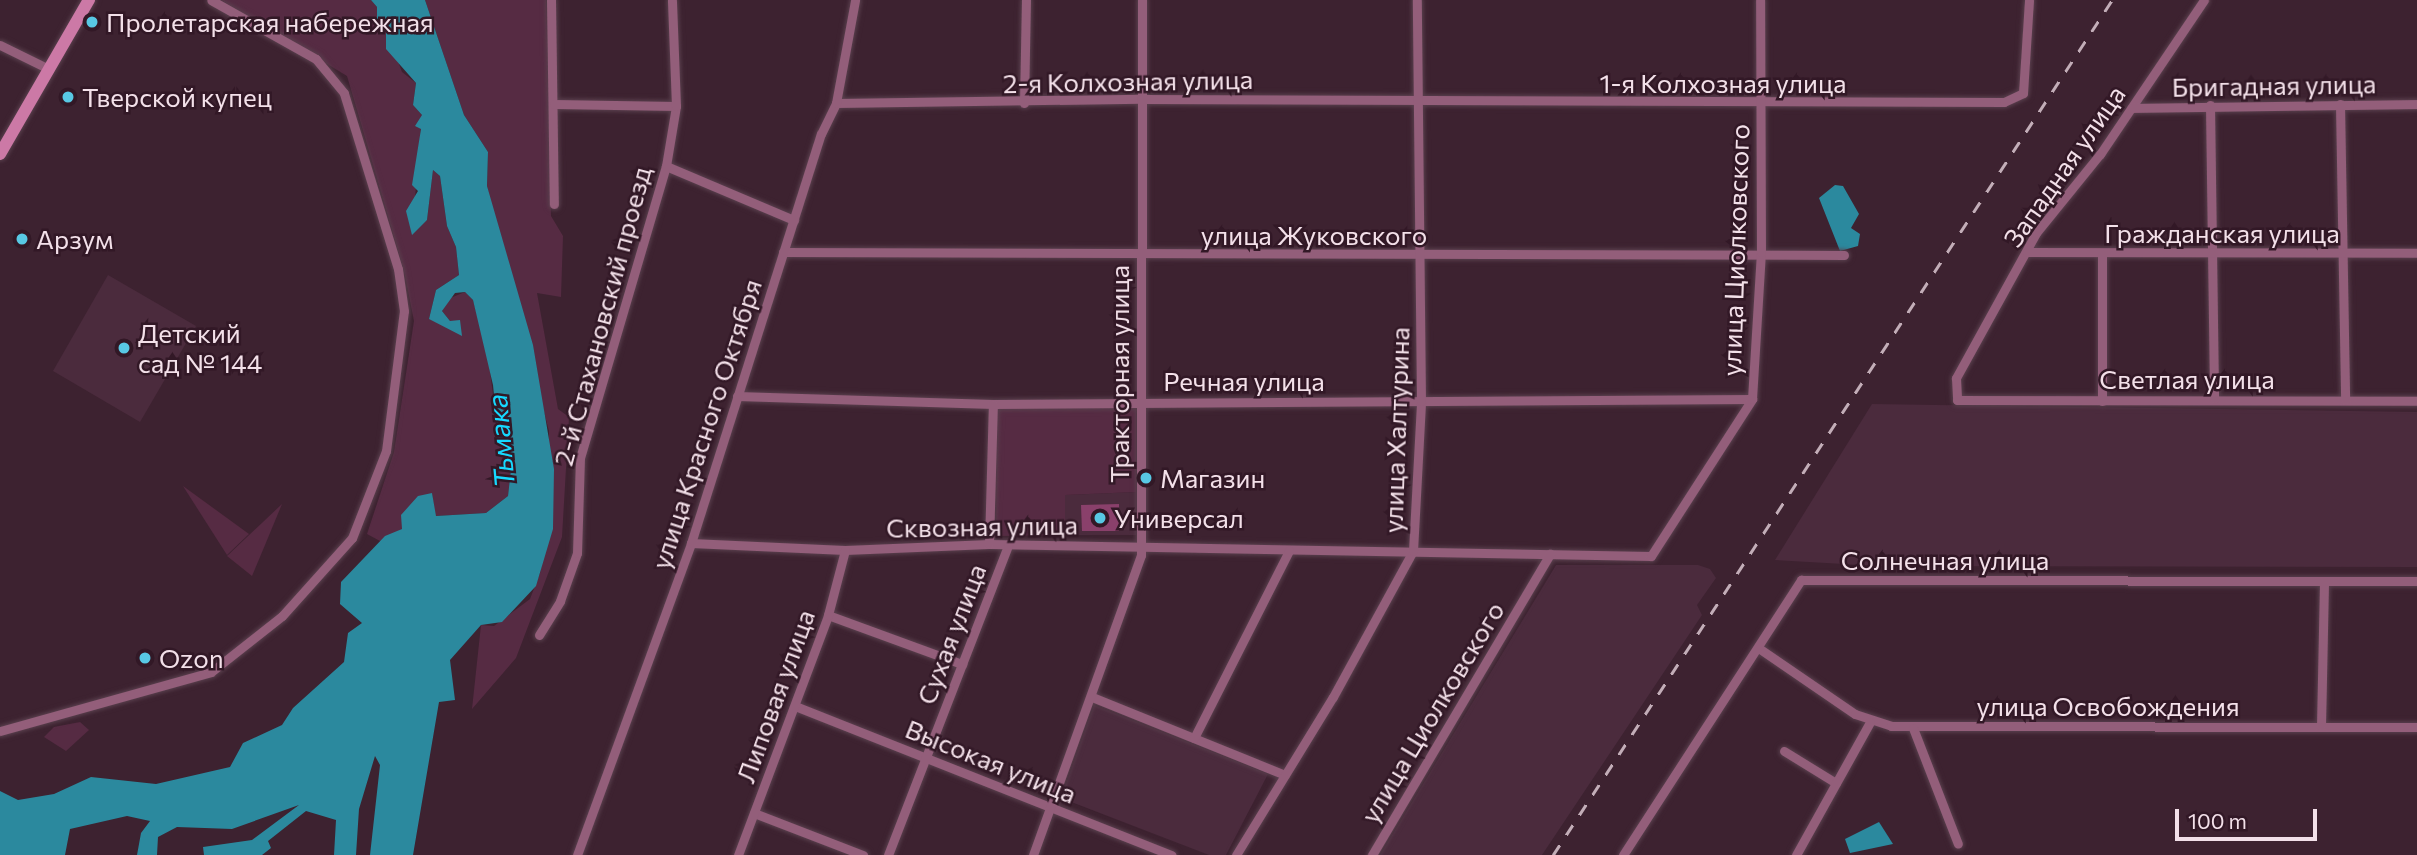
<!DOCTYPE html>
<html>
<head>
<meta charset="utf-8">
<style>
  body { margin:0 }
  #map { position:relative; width:2417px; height:855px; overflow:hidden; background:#3d2230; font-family:Commissioner,sans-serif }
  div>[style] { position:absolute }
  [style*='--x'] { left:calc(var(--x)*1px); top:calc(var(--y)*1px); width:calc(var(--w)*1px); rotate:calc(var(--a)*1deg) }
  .built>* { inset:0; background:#4b2b3d }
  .green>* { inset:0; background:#562b43 }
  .water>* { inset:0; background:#2b899e }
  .building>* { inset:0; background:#8a406b }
  .roads { filter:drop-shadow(0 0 2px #5a404e) drop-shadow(0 0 2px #5a404e) }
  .minor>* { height:9px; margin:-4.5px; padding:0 4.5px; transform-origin:4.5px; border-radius:4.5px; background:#935e7a }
  .secondary>* { height:12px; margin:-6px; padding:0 6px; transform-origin:6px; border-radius:6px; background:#cc79a6 }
  .rail>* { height:2.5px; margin-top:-1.25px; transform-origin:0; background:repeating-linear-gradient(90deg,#c3aeb8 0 12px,transparent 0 24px) }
  .dots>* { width:19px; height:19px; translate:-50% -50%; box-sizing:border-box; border:4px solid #321826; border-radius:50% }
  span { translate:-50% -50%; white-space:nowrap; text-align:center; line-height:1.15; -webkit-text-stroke:5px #321826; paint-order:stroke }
  .poi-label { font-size:26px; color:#f3e0e9 }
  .left { translate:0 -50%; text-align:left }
  .street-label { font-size:26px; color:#f3e0e9 }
  .water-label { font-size:28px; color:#16d9ff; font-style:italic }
  .scale { position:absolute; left:2175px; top:809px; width:142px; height:32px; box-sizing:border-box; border:4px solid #f3e0e9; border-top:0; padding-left:9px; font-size:21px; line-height:24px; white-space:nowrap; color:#f3e0e9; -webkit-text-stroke:5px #321826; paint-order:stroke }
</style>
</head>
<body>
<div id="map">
  <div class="built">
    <div style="clip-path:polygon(108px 275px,196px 326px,140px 422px,53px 371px)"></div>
    <div style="clip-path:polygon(1872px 404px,2417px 412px,2417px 567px,1879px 566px,1775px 560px)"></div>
    <div style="clip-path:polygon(1136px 492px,1136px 535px,1065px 535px,1065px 495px)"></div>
    <div style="clip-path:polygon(1556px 565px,1698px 565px,1710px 569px,1716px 578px,1697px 605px,1702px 615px,1542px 855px,1380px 855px)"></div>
    <div style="clip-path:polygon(1094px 705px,1268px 774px,1226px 855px,1209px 855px,1061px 798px)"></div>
  </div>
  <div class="green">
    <div style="clip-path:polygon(221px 0,371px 0,377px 7px,377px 27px,386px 29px,402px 72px,416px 83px,413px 105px,422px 115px,412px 234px,427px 220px,433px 170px,440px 176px,447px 226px,456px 247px,459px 275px,436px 290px,429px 319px,450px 321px,442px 311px,448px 299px,465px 292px,473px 300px,488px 355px,499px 443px,511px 469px,508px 496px,486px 513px,435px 516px,432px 493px,402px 529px,380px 541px,367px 534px,394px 452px,414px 321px,404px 271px,347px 76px)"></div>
    <div style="clip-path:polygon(425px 0,546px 0,551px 216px,563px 236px,561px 297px,537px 293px,558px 409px,569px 417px,562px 537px,516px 658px,472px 709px,481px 625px,494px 626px,530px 599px,540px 573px,548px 535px,549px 431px,497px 234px,487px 186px,488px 152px,464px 115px)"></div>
    <div style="clip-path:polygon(1136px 406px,1136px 492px,1065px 495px,1065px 535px,996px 536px,997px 407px)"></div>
    <div style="clip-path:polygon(183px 486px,249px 534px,227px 555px)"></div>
    <div style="clip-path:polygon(282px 504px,265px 545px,252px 576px,227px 556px)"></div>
    <div style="clip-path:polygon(80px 722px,89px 730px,66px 751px,44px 737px,54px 727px)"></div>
  </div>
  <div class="water">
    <div style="clip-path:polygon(371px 0,425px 0,464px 115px,488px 152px,487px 186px,533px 345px,554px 469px,553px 529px,536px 586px,502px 622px,481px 625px,450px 660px,455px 700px,439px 702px,413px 855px,370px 855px,380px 765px,375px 756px,359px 809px,356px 855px,334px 855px,336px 820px,306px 811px,268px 841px,271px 848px,262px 855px,204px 855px,203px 847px,252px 840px,299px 805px,232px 829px,177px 827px,158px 837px,157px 855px,137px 855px,141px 833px,150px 821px,127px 816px,70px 829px,65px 855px,0 855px,0 791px,18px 800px,54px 794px,91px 777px,156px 784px,230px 767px,243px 743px,282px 725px,293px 708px,344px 662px,348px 633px,362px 623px,340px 604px,341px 582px,385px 536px,402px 529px,401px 515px,418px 496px,432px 493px,436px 516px,486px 513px,508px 496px,511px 469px,499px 443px,493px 385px,473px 300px,465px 292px,455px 293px,442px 311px,450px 321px,460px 320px,462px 336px,429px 319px,436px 290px,459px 275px,456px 247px,447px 226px,440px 176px,433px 170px,427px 220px,412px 235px,406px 211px,418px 191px,412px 185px,421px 129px,415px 126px,422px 115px,413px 105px,416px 83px,386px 49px,386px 29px,377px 28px,377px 7px)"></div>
    <div style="clip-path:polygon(1835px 185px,1843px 186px,1859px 214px,1851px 228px,1860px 234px,1858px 246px,1840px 251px,1819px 198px)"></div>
    <div style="clip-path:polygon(1879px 822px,1893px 844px,1850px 853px,1845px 839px)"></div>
  </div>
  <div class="building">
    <div style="clip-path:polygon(1119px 504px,1119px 531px,1082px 531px,1081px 505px)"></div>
  </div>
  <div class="roads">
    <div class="minor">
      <div style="--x:551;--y:0;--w:204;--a:89.2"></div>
      <div style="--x:2204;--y:0;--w:186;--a:124"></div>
      <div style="--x:2100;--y:154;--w:102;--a:129"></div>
      <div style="--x:2036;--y:233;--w:166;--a:118.9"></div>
      <div style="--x:1956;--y:378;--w:22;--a:87"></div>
      <div style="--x:1957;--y:400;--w:460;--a:0.1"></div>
      <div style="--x:0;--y:45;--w:55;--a:26.1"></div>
      <div style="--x:836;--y:103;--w:305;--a:-0.8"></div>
      <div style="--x:1141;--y:99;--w:863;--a:0.2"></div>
      <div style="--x:2004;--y:102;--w:21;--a:-25"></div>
      <div style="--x:2023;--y:93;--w:93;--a:-86.3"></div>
      <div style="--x:1024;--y:103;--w:103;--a:-88.9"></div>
      <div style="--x:554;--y:104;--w:122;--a:0.9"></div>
      <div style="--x:2340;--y:104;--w:296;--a:89"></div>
      <div style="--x:2210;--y:105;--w:294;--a:89.2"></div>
      <div style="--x:2132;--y:108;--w:285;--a:-0.8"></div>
      <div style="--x:666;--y:166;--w:139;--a:22.9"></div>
      <div style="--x:783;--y:252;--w:1061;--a:0.16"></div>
      <div style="--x:2027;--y:252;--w:390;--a:0.1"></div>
      <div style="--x:2102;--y:254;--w:147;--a:90"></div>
      <div style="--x:737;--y:396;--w:256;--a:1.8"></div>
      <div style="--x:993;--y:404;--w:759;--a:-0.38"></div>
      <div style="--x:691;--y:543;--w:154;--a:2.6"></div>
      <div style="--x:845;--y:550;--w:144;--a:-2.4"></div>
      <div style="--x:989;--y:544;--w:662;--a:1.04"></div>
      <div style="--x:1651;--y:556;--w:187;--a:-57.2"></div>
      <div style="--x:1752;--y:399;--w:147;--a:-86.5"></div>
      <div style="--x:1761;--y:252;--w:252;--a:-90.2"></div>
      <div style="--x:989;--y:544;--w:140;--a:-88.4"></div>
      <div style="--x:828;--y:615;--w:143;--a:20.1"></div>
      <div style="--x:539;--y:635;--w:40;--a:-58"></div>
      <div style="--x:560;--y:601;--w:51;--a:-70.5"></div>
      <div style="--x:577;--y:553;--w:95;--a:-88.2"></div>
      <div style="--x:580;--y:458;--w:304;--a:-73.6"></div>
      <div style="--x:666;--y:166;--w:61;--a:-80.5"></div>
      <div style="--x:676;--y:106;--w:106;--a:-92.2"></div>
      <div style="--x:1760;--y:649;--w:115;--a:34.4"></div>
      <div style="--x:1855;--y:714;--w:38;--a:18"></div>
      <div style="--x:1891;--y:726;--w:526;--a:0.11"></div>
      <div style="--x:1092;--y:697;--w:208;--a:22"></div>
      <div style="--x:795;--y:706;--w:405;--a:21.6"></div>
      <div style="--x:2321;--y:726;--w:144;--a:-88.8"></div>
      <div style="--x:1913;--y:728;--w:124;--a:68.8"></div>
      <div style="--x:0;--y:731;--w:219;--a:-15.6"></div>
      <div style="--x:211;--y:672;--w:90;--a:-38.3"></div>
      <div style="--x:282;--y:616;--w:105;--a:-48.1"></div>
      <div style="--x:352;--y:538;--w:93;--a:-68.7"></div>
      <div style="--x:386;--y:451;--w:141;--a:-82.7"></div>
      <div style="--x:404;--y:311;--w:42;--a:-98.1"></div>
      <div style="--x:398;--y:269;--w:184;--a:-107.1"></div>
      <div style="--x:344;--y:93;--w:44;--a:-129.5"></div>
      <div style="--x:316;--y:59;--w:120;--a:-150.7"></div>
      <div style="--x:1194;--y:738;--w:210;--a:-63.1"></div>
      <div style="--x:1784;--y:751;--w:61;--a:31.6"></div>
      <div style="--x:754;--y:813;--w:117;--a:21.1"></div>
      <div style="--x:577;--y:855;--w:332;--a:-69.9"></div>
      <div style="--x:691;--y:543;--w:429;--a:-72.4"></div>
      <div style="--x:821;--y:134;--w:34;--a:-64"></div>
      <div style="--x:836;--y:103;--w:105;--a:-79.5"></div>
      <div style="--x:738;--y:855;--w:256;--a:-69.4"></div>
      <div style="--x:828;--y:615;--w:67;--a:-75.3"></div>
      <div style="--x:888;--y:855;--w:332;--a:-68.8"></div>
      <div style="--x:1033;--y:855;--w:319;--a:-70.2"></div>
      <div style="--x:1141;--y:555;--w:555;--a:-89.9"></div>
      <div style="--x:1236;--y:855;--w:185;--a:-58.5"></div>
      <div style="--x:1333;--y:697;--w:166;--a:-61.3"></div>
      <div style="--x:1413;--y:551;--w:150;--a:-86.9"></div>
      <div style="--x:1421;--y:401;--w:401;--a:-90.6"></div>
      <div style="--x:1372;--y:855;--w:350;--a:-59.4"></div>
      <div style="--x:1623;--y:855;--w:328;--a:-57.1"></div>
      <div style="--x:1801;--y:580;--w:616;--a:0.09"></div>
      <div style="--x:1796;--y:855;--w:152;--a:-60.9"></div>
    </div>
    <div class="secondary">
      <div style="--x:0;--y:154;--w:178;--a:-60"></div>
    </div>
  </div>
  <div class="rail">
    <div style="--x:1553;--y:855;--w:1022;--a:-56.82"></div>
  </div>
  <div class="dots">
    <div style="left:92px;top:22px;background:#58c8e4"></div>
    <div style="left:68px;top:97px;background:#58c8e4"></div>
    <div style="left:22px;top:239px;background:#58c8e4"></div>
    <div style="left:124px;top:348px;background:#58c8e4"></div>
    <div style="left:1146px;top:478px;background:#58c8e4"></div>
    <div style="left:1100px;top:518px;background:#58c8e4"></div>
    <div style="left:145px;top:658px;background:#58c8e4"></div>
  </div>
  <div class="poi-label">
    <span class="left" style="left:106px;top:22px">Пролетарская набережная</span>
    <span class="left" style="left:82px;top:97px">Тверской купец</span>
    <span class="left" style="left:36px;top:239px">Арзум</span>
    <span class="left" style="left:138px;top:348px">Детский<br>сад № 144</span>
    <span class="left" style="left:1160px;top:478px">Магазин</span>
    <span class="left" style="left:1114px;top:518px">Универсал</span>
    <span class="left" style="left:159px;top:658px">Ozon</span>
  </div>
  <div class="street-label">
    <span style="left:1128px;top:81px;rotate:-1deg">2-я Колхозная улица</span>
    <span style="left:1723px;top:83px">1-я Колхозная улица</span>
    <span style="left:2274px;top:85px;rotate:-1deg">Бригадная улица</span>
    <span style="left:2064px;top:166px;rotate:-55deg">Западная улица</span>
    <span style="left:2222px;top:233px">Гражданская улица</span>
    <span style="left:1314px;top:235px">улица Жуковского</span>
    <span style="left:1735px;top:250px;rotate:-88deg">улица Циолковского</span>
    <span style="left:602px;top:316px;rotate:-75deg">2-й Стахановский проезд</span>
    <span style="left:1119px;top:374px;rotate:-90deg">Тракторная улица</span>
    <span style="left:2187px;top:379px">Светлая улица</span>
    <span style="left:1244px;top:381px">Речная улица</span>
    <span style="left:706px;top:424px;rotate:-72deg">улица Красного Октября</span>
    <span style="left:1396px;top:430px;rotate:-88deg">улица Халтурина</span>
    <span style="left:982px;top:526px;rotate:-1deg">Сквозная улица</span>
    <span style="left:1945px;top:560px">Солнечная улица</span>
    <span style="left:951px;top:634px;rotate:-69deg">Сухая улица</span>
    <span style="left:775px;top:696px;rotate:-70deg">Липовая улица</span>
    <span style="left:2108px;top:706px">улица Освобождения</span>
    <span style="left:1432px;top:712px;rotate:-59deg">улица Циолковского</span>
    <span style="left:991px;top:761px;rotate:22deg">Высокая улица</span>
  </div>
  <div class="water-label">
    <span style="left:500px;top:441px;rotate:-95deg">Тьмака</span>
  </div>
  <div class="scale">100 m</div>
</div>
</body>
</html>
